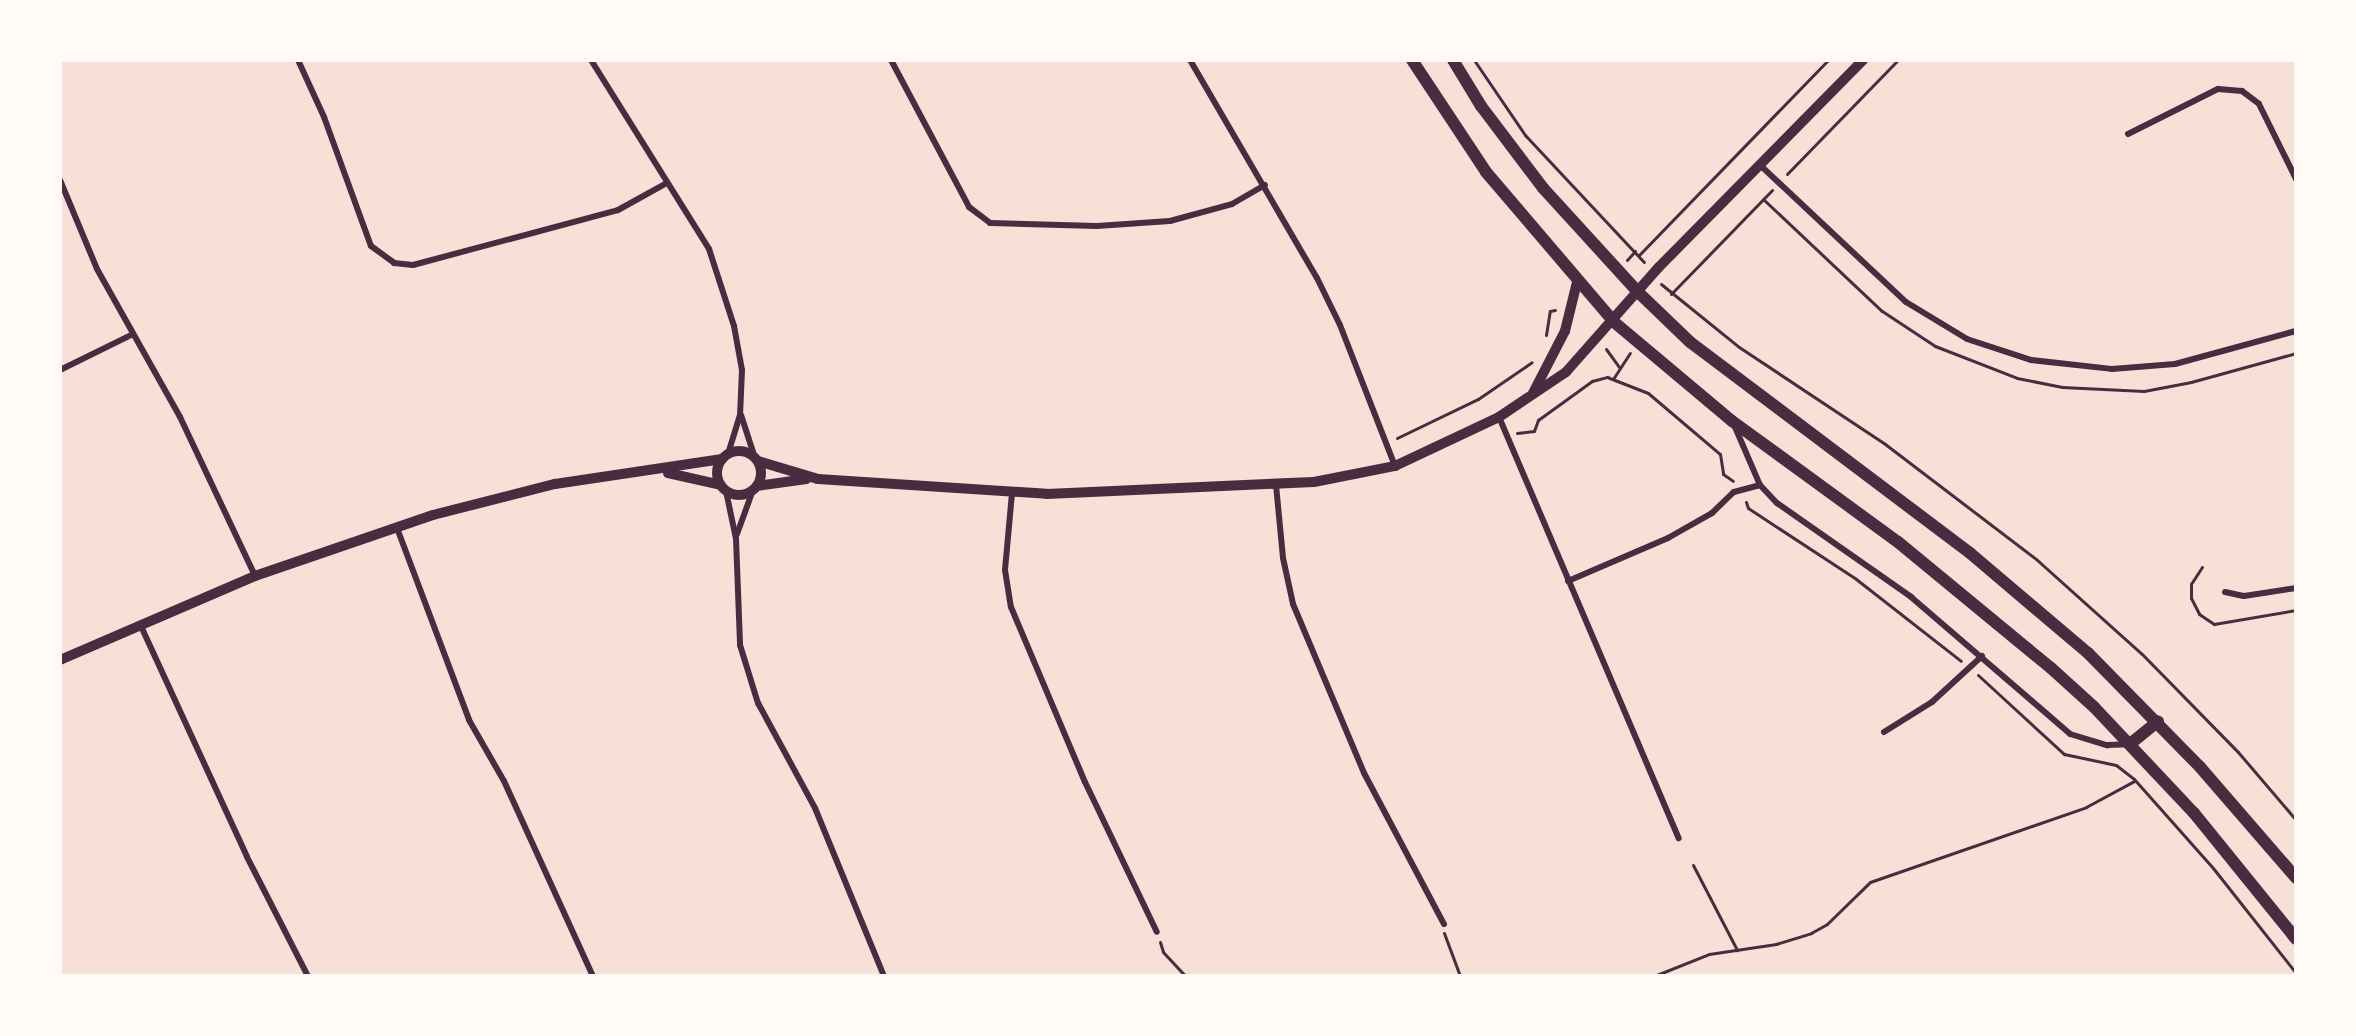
<!DOCTYPE html>
<html>
<head>
<meta charset="utf-8">
<style>
  body { margin:0 }
  #map { position:relative; width:2356px; height:1036px; overflow:hidden; background:#f7e1d7; font-family:Raleway,sans-serif }
  div>[style] { position:absolute }
  [style*='--x'] { left:calc(var(--x)*1px); top:calc(var(--y)*1px); width:calc(var(--w)*1px); rotate:calc(var(--a)*1deg) }
  .path>* { height:3px; margin:-1.5px; padding:0 1.5px; transform-origin:1.5px; border-radius:1.5px; background:#4a2c40 }
  .minor>* { height:6px; margin:-3px; padding:0 3px; transform-origin:3px; border-radius:3px; background:#4a2c40 }
  .tertiary>* { height:10px; margin:-5px; padding:0 5px; transform-origin:5px; border-radius:5px; background:#4a2c40 }
  .tertiary>.ring { margin:-5px; padding:0; box-sizing:content-box; background:none; border:10px solid #4a2c40; border-radius:50% }
  .primary>* { height:12px; margin:-6px; padding:0 6px; transform-origin:6px; border-radius:6px; background:#4a2c40 }
  span { translate:-50% -50%; white-space:nowrap; text-align:center; line-height:1.15; -webkit-text-stroke:4.5px #fffaf5; paint-order:stroke }
  .frame { position:absolute; inset:0; border:62px solid #fffaf5; pointer-events:none }
</style>
</head>
<body>
<div id="map">
  <div class="path">
    <div style="--x:1474;--y:60;--w:91;--a:55.8"></div>
    <div style="--x:1525;--y:135;--w:174;--a:46.9"></div>
    <div style="--x:1787;--y:174;--w:159;--a:-45.8"></div>
    <div style="--x:1763;--y:199;--w:163;--a:43.3"></div>
    <div style="--x:1882;--y:311;--w:64;--a:33.4"></div>
    <div style="--x:1935;--y:346;--w:88;--a:21.3"></div>
    <div style="--x:2017;--y:378;--w:46;--a:11.3"></div>
    <div style="--x:2062;--y:387;--w:82;--a:2.8"></div>
    <div style="--x:2144;--y:391;--w:48;--a:-10.8"></div>
    <div style="--x:2191;--y:382;--w:109;--a:-15.4"></div>
    <div style="--x:1639;--y:255;--w:272;--a:-45.9"></div>
    <div style="--x:1627;--y:260;--w:12;--a:-48"></div>
    <div style="--x:1661;--y:284;--w:100;--a:38.9"></div>
    <div style="--x:1739;--y:347;--w:175;--a:33.6"></div>
    <div style="--x:1885;--y:444;--w:190;--a:37.3"></div>
    <div style="--x:2036;--y:559;--w:142;--a:41.9"></div>
    <div style="--x:2142;--y:654;--w:137;--a:45.6"></div>
    <div style="--x:2238;--y:752;--w:89;--a:49.5"></div>
    <div style="--x:1671;--y:294;--w:145;--a:-45.8"></div>
    <div style="--x:1546;--y:335;--w:24;--a:-81"></div>
    <div style="--x:1550;--y:311;--w:5;--a:-11"></div>
    <div style="--x:1606;--y:349;--w:22;--a:54"></div>
    <div style="--x:1613;--y:379;--w:31;--a:-57"></div>
    <div style="--x:1517;--y:433;--w:17;--a:-7"></div>
    <div style="--x:1534;--y:431;--w:12;--a:-70"></div>
    <div style="--x:1538;--y:420;--w:67;--a:-35.8"></div>
    <div style="--x:1592;--y:381;--w:16;--a:-15"></div>
    <div style="--x:1607;--y:377;--w:44;--a:21.3"></div>
    <div style="--x:1648;--y:393;--w:94;--a:40.3"></div>
    <div style="--x:1720;--y:454;--w:20;--a:81"></div>
    <div style="--x:1723;--y:474;--w:12;--a:35"></div>
    <div style="--x:1397;--y:438;--w:90;--a:-25.7"></div>
    <div style="--x:1478;--y:399;--w:65;--a:-34.4"></div>
    <div style="--x:1746;--y:502;--w:6;--a:72"></div>
    <div style="--x:1748;--y:508;--w:129;--a:33.3"></div>
    <div style="--x:1856;--y:579;--w:133;--a:38"></div>
    <div style="--x:2202;--y:567;--w:20;--a:123"></div>
    <div style="--x:2191;--y:584;--w:14;--a:90"></div>
    <div style="--x:2191;--y:598;--w:18;--a:63"></div>
    <div style="--x:2199;--y:614;--w:18;--a:34"></div>
    <div style="--x:2214;--y:624;--w:83;--a:-9.7"></div>
    <div style="--x:1978;--y:675;--w:117;--a:42.6"></div>
    <div style="--x:2064;--y:754;--w:53;--a:11.9"></div>
    <div style="--x:2116;--y:765;--w:23;--a:38"></div>
    <div style="--x:2134;--y:779;--w:119;--a:48.4"></div>
    <div style="--x:2213;--y:868;--w:134;--a:51.7"></div>
    <div style="--x:1693;--y:865;--w:96;--a:62.6"></div>
    <div style="--x:1444;--y:933;--w:46;--a:69.6"></div>
    <div style="--x:1160;--y:942;--w:10;--a:73"></div>
    <div style="--x:1163;--y:952;--w:33;--a:47"></div>
    <div style="--x:1654;--y:976;--w:59;--a:-21.8"></div>
    <div style="--x:1709;--y:954;--w:68;--a:-8.5"></div>
    <div style="--x:1776;--y:944;--w:37;--a:-17"></div>
    <div style="--x:1811;--y:933;--w:18;--a:-29"></div>
    <div style="--x:1827;--y:924;--w:60;--a:-44.3"></div>
    <div style="--x:1870;--y:882;--w:229;--a:-19.1"></div>
    <div style="--x:2086;--y:807;--w:55;--a:-28.4"></div>
  </div>
  <div class="minor">
    <div style="--x:298;--y:60;--w:63;--a:65.5"></div>
    <div style="--x:324;--y:117;--w:137;--a:70"></div>
    <div style="--x:371;--y:246;--w:29;--a:36"></div>
    <div style="--x:394;--y:263;--w:19;--a:6"></div>
    <div style="--x:413;--y:265;--w:212;--a:-15"></div>
    <div style="--x:618;--y:210;--w:56;--a:-28.9"></div>
    <div style="--x:591;--y:60;--w:223;--a:58"></div>
    <div style="--x:709;--y:249;--w:81;--a:72"></div>
    <div style="--x:734;--y:326;--w:45;--a:79.7"></div>
    <div style="--x:742;--y:370;--w:45;--a:92.5"></div>
    <div style="--x:740;--y:415;--w:41;--a:107.1"></div>
    <div style="--x:891;--y:60;--w:166;--a:62"></div>
    <div style="--x:969;--y:207;--w:26;--a:37"></div>
    <div style="--x:990;--y:223;--w:107;--a:1.6"></div>
    <div style="--x:1097;--y:226;--w:73;--a:-3.9"></div>
    <div style="--x:1170;--y:221;--w:64;--a:-15.3"></div>
    <div style="--x:1232;--y:204;--w:38;--a:-30"></div>
    <div style="--x:1190;--y:60;--w:252;--a:59.8"></div>
    <div style="--x:1317;--y:278;--w:52;--a:63.9"></div>
    <div style="--x:1340;--y:325;--w:151;--a:68.7"></div>
    <div style="--x:2128;--y:134;--w:101;--a:-26.6"></div>
    <div style="--x:2218;--y:89;--w:24;--a:5"></div>
    <div style="--x:2242;--y:91;--w:21;--a:37"></div>
    <div style="--x:2259;--y:104;--w:84;--a:63.7"></div>
    <div style="--x:1760;--y:165;--w:200;--a:43.2"></div>
    <div style="--x:1906;--y:302;--w:71;--a:31.2"></div>
    <div style="--x:1967;--y:339;--w:67;--a:18.2"></div>
    <div style="--x:2031;--y:360;--w:81;--a:6.3"></div>
    <div style="--x:2112;--y:369;--w:63;--a:-4.5"></div>
    <div style="--x:2175;--y:364;--w:125;--a:-15.3"></div>
    <div style="--x:60;--y:180;--w:96;--a:67.4"></div>
    <div style="--x:97;--y:269;--w:170;--a:60.7"></div>
    <div style="--x:180;--y:417;--w:176;--a:64.7"></div>
    <div style="--x:60;--y:370;--w:79;--a:-26.2"></div>
    <div style="--x:741;--y:415;--w:45;--a:72"></div>
    <div style="--x:1499;--y:417;--w:458;--a:66.9"></div>
    <div style="--x:1735;--y:427;--w:63;--a:66.7"></div>
    <div style="--x:1760;--y:485;--w:25;--a:47"></div>
    <div style="--x:1777;--y:503;--w:164;--a:35"></div>
    <div style="--x:1911;--y:597;--w:210;--a:40.7"></div>
    <div style="--x:2070;--y:734;--w:39;--a:17"></div>
    <div style="--x:2107;--y:745;--w:23;--a:-2"></div>
    <div style="--x:1276;--y:485;--w:73;--a:84.5"></div>
    <div style="--x:1283;--y:558;--w:47;--a:77.7"></div>
    <div style="--x:1293;--y:604;--w:183;--a:67.2"></div>
    <div style="--x:1364;--y:773;--w:171;--a:62.1"></div>
    <div style="--x:726;--y:491;--w:49;--a:78.2"></div>
    <div style="--x:736;--y:539;--w:106;--a:87.8"></div>
    <div style="--x:740;--y:645;--w:61;--a:72.8"></div>
    <div style="--x:758;--y:703;--w:119;--a:61.5"></div>
    <div style="--x:815;--y:808;--w:182;--a:67.7"></div>
    <div style="--x:1012;--y:493;--w:77;--a:95.2"></div>
    <div style="--x:1005;--y:570;--w:37;--a:81"></div>
    <div style="--x:1011;--y:607;--w:190;--a:67.1"></div>
    <div style="--x:1085;--y:782;--w:166;--a:64.4"></div>
    <div style="--x:397;--y:528;--w:205;--a:69.4"></div>
    <div style="--x:469;--y:720;--w:70;--a:60.2"></div>
    <div style="--x:504;--y:781;--w:214;--a:65.5"></div>
    <div style="--x:737;--y:534;--w:47;--a:-70"></div>
    <div style="--x:1568;--y:581;--w:109;--a:-23.3"></div>
    <div style="--x:1668;--y:538;--w:51;--a:-29.6"></div>
    <div style="--x:1712;--y:513;--w:30;--a:-44"></div>
    <div style="--x:1734;--y:492;--w:27;--a:-15"></div>
    <div style="--x:2225;--y:592;--w:19;--a:12"></div>
    <div style="--x:2244;--y:596;--w:53;--a:-8.7"></div>
    <div style="--x:140;--y:624;--w:256;--a:65.3"></div>
    <div style="--x:247;--y:857;--w:134;--a:62.9"></div>
    <div style="--x:1884;--y:732;--w:57;--a:-32"></div>
    <div style="--x:1932;--y:702;--w:68;--a:-42.6"></div>
  </div>
  <div class="tertiary">
    <div style="--x:1533;--y:393;--w:70;--a:-62.7"></div>
    <div style="--x:1565;--y:331;--w:50;--a:-76.2"></div>
    <div class="ring" style="left:717px;top:451px;width:34px;height:34px"></div>
    <div style="--x:758;--y:461;--w:63;--a:16.7"></div>
    <div style="--x:818;--y:479;--w:229;--a:3.7"></div>
    <div style="--x:1047;--y:494;--w:267;--a:-2.6"></div>
    <div style="--x:1314;--y:482;--w:83;--a:-11.2"></div>
    <div style="--x:1395;--y:466;--w:115;--a:-25.2"></div>
    <div style="--x:1499;--y:417;--w:81;--a:-33.9"></div>
    <div style="--x:1566;--y:372;--w:140;--a:-48.5"></div>
    <div style="--x:1659;--y:267;--w:291;--a:-45.4"></div>
    <div style="--x:668;--y:473;--w:54;--a:12.8"></div>
    <div style="--x:757;--y:486;--w:50;--a:-8"></div>
    <div style="--x:60;--y:660;--w:212;--a:-23.3"></div>
    <div style="--x:255;--y:576;--w:188;--a:-18.9"></div>
    <div style="--x:433;--y:515;--w:126;--a:-14.3"></div>
    <div style="--x:555;--y:484;--w:169;--a:-8.5"></div>
  </div>
  <div class="primary">
    <div style="--x:1412;--y:60;--w:134;--a:56.5"></div>
    <div style="--x:1486;--y:172;--w:197;--a:49.5"></div>
    <div style="--x:1614;--y:322;--w:154;--a:40"></div>
    <div style="--x:1732;--y:421;--w:205;--a:36.1"></div>
    <div style="--x:1898;--y:542;--w:198;--a:39.5"></div>
    <div style="--x:2051;--y:668;--w:58;--a:42.2"></div>
    <div style="--x:2094;--y:707;--w:146;--a:46.7"></div>
    <div style="--x:2194;--y:813;--w:162;--a:51"></div>
    <div style="--x:1453;--y:60;--w:54;--a:58.7"></div>
    <div style="--x:1481;--y:106;--w:103;--a:52.9"></div>
    <div style="--x:1543;--y:188;--w:141;--a:47.6"></div>
    <div style="--x:1638;--y:292;--w:72;--a:43.9"></div>
    <div style="--x:1690;--y:342;--w:351;--a:37"></div>
    <div style="--x:1970;--y:553;--w:155;--a:40.3"></div>
    <div style="--x:2088;--y:653;--w:160;--a:45.5"></div>
    <div style="--x:2200;--y:767;--w:147;--a:49.1"></div>
    <div style="--x:2130;--y:744;--w:36;--a:-39"></div>
  </div>
  <div class="frame"></div>
</div>
</body>
</html>
